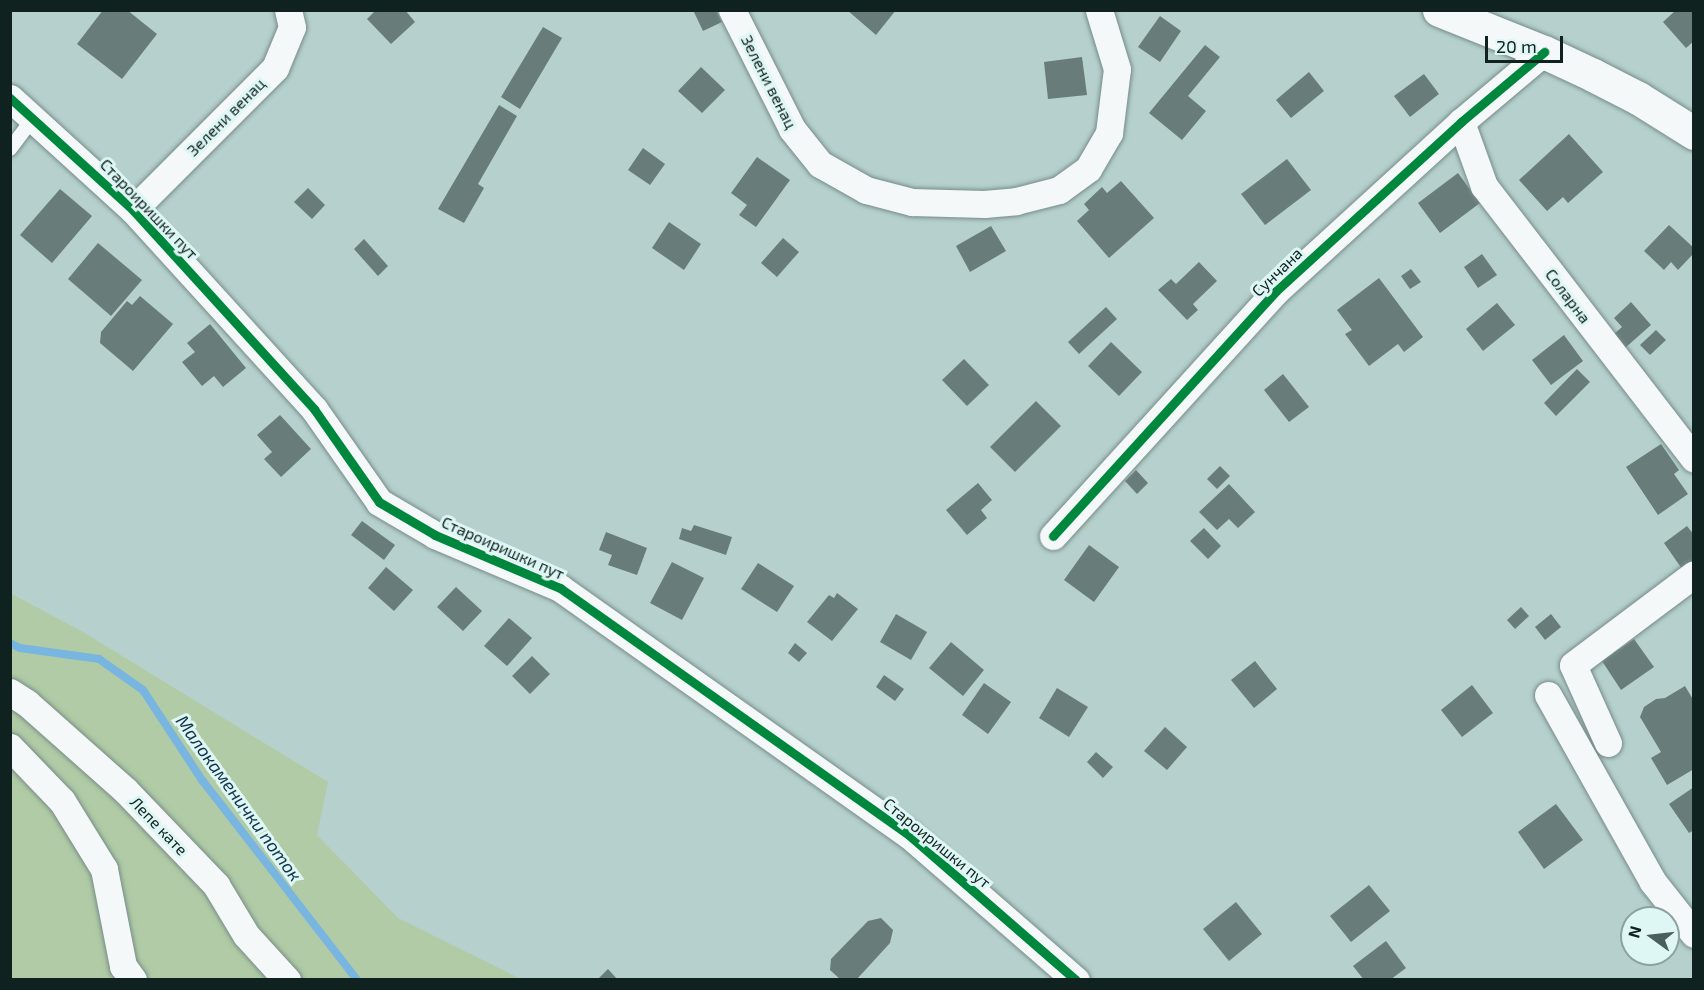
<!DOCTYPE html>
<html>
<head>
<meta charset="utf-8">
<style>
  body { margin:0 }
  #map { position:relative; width:1704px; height:990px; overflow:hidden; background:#b6d1cd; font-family:"Exo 2",sans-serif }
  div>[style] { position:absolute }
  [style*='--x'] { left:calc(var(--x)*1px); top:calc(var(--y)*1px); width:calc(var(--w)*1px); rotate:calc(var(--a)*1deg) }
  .green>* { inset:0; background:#b0cba5 }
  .stream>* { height:8px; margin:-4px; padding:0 4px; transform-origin:4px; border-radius:4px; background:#78b5e1 }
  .building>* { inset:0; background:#687c7a }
  .roads { filter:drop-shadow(0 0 2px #778c89) drop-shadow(0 0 2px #778c89) }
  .service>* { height:14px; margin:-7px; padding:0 7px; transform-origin:7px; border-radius:7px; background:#f4f8f8 }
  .minor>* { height:27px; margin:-13.5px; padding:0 13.5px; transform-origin:13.5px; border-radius:13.5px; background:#f4f8f8 }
  .tertiary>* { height:33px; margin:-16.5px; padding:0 16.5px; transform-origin:16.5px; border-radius:16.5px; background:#f4f8f8 }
  .cycleway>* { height:9px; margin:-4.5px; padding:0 4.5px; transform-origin:4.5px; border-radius:4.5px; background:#00873e }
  span { translate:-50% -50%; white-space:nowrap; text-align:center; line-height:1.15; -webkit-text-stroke:6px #dff7f4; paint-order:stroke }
  .street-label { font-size:16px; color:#0f2220 }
  .water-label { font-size:18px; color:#12334d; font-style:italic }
  .frame { position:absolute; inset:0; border:12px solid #0f2220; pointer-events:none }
  .north { position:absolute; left:1620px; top:906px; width:60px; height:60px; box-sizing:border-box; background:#dff7f4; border:2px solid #8ca29f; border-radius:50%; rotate:285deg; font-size:16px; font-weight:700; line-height:24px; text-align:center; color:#0f2220 }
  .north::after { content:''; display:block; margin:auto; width:21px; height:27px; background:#495f5d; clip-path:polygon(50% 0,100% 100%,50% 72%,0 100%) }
  .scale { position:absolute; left:1485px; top:36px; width:78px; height:27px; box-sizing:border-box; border:3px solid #0f2220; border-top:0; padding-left:8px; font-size:18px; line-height:21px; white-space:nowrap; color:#0f2220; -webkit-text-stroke:4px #dff7f4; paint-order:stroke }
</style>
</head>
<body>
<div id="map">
  <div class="green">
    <div style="clip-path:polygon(10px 593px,83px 632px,328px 782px,317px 835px,398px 918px,521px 979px,11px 979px)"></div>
  </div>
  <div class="stream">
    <div style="--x:10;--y:643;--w:11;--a:27"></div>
    <div style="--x:20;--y:648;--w:80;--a:7.9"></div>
    <div style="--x:99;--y:659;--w:54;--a:35.2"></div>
    <div style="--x:143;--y:690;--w:108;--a:56.8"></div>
    <div style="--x:202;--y:780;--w:253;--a:52.2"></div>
  </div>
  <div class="building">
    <div style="clip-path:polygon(103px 10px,127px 10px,157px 34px,122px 79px,77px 44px)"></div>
    <div style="clip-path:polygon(376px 10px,405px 10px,415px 22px,391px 44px,367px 19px)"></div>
    <div style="clip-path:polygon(693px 10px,716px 10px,722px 22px,703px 31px)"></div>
    <div style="clip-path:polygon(847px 10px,896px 10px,876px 35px)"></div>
    <div style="clip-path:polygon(1676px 10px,1694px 10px,1694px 41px,1686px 48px,1663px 22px)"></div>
    <div style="clip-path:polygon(1160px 16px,1181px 31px,1160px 62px,1138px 47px)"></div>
    <div style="clip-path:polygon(543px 27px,562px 38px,520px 109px,501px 97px)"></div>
    <div style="clip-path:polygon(1205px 45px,1220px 57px,1188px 96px,1206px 111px,1182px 140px,1149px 113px)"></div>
    <div style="clip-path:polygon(1082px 57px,1087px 95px,1048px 99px,1044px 62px)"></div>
    <div style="clip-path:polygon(701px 67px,725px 90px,702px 113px,678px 91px)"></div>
    <div style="clip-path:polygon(1309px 72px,1324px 91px,1291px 118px,1276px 100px)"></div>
    <div style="clip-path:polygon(1424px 74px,1439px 94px,1410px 117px,1394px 96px)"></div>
    <div style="clip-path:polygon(499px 105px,517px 116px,478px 184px,484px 188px,464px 223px,438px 209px)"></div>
    <div style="clip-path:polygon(1569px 134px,1603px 172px,1568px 203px,1563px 197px,1547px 211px,1519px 180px)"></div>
    <div style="clip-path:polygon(643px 148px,665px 164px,650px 185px,628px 170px)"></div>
    <div style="clip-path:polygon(757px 157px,790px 180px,756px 227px,739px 215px,747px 205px,731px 193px)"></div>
    <div style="clip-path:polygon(1287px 159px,1311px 190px,1265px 225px,1241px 194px)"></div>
    <div style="clip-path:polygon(1458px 173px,1480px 203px,1440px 233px,1418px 203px)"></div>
    <div style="clip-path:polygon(1121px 181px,1154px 218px,1109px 258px,1077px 221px,1089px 210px,1084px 204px,1102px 187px,1107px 193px)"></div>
    <div style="clip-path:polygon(308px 188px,325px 205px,312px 219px,294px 202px)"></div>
    <div style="clip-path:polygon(60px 189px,92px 216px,52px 263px,20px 235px)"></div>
    <div style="clip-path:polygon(669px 222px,701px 244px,684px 270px,652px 248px)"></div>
    <div style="clip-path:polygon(1669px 225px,1694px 248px,1694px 253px,1678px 270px,1671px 262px,1664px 270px,1644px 251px)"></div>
    <div style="clip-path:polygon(991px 226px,1006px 251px,970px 272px,956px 246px)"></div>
    <div style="clip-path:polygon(783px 238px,799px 252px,777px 277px,761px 263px)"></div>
    <div style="clip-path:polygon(364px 239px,388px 266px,378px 276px,354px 249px)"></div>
    <div style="clip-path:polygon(98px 243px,142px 280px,111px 316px,68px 279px)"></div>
    <div style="clip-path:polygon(1482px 254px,1497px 275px,1478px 288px,1464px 267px)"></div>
    <div style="clip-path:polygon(1199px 262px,1217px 281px,1193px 304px,1198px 310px,1187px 320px,1158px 290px,1171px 279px,1176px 284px)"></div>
    <div style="clip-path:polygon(1411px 269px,1421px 282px,1410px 289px,1401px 276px)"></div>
    <div style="clip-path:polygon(1379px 278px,1423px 337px,1404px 352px,1398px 344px,1369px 366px,1345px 334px,1352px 330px,1337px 310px)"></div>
    <div style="clip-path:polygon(140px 296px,173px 324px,133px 371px,100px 343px,101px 332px,127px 301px,132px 305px)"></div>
    <div style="clip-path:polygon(1631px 302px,1651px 325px,1625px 348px,1613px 335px,1622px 327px,1614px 318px)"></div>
    <div style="clip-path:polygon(1497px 303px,1515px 325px,1483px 351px,1466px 329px)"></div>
    <div style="clip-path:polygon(1106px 307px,1117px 319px,1079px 354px,1068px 342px)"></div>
    <div style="clip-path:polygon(210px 324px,246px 368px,223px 387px,214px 376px,202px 386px,182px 362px,195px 352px,187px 343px)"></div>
    <div style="clip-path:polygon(1656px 330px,1666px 340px,1650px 355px,1640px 345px)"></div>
    <div style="clip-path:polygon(1564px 335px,1583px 361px,1551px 385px,1532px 360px)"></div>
    <div style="clip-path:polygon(1111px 342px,1142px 372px,1119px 396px,1088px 366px)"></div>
    <div style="clip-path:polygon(964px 359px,989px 385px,967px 406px,942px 380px)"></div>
    <div style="clip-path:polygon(1577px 369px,1590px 382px,1556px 416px,1544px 403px)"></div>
    <div style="clip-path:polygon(1283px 374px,1309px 407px,1289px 422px,1264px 390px)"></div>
    <div style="clip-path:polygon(1036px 401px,1061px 426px,1015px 472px,990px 447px)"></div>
    <div style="clip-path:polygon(280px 415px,311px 449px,281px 477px,264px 459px,272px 452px,257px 435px)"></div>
    <div style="clip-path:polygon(1661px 444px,1679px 470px,1674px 474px,1688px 494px,1658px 515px,1626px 467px)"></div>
    <div style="clip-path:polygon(1220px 466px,1230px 476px,1217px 489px,1207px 479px)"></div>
    <div style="clip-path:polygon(1136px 470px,1148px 483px,1137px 494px,1125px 481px)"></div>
    <div style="clip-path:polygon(978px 483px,992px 500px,981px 510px,987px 518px,967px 535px,946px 510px)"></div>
    <div style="clip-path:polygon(1229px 484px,1255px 512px,1238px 528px,1229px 519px,1217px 530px,1199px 512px)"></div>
    <div style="clip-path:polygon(362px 521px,395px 545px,384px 560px,351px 535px)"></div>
    <div style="clip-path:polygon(694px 525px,732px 537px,726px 555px,679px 539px,682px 528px,691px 531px)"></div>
    <div style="clip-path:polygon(1687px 526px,1694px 535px,1694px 562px,1682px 569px,1664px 543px)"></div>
    <div style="clip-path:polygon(1204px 528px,1221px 546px,1208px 559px,1190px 541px)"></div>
    <div style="clip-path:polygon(606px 532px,647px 548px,637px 575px,608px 565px,612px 555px,599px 550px)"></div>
    <div style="clip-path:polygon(1089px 545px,1119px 567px,1094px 602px,1064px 580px)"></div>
    <div style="clip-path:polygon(672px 562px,704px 578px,682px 620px,650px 603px)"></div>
    <div style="clip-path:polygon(758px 563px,794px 586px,777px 612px,741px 589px)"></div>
    <div style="clip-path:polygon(386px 567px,413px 590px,394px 611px,368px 588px)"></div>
    <div style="clip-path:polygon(456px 587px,482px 611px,463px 631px,437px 607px)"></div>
    <div style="clip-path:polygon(837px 593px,858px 609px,832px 641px,807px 622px,829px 595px,834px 598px)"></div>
    <div style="clip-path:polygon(1521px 607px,1529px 616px,1515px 629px,1507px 620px)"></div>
    <div style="clip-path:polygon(896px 614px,927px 632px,911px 660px,880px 642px)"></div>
    <div style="clip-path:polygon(1551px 614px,1561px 627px,1545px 640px,1535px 627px)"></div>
    <div style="clip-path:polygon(509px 618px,532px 638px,507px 666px,484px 646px)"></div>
    <div style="clip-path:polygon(1634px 639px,1654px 667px,1621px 690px,1602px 661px)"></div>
    <div style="clip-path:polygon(951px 642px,984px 670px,963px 696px,929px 668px)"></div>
    <div style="clip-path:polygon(795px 643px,807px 653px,799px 662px,788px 653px)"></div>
    <div style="clip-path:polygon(532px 656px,550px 674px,530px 694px,512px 676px)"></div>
    <div style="clip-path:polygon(1255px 661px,1277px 689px,1254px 708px,1231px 680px)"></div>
    <div style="clip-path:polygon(884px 675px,904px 689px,895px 701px,876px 687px)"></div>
    <div style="clip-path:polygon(984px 683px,1011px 702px,988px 734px,962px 715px)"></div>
    <div style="clip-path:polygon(1472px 685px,1493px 713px,1462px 737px,1441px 710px)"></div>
    <div style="clip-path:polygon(1685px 686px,1694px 701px,1694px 769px,1667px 785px,1651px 758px,1661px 752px,1640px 717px,1644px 707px,1656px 699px,1665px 698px)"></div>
    <div style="clip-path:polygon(1057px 688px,1088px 707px,1069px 737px,1039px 718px)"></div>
    <div style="clip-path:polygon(1165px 727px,1187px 747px,1167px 770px,1144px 751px)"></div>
    <div style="clip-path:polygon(1096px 752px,1113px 767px,1103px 778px,1087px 762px)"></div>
    <div style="clip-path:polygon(1694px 787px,1694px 830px,1689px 833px,1669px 804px)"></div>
    <div style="clip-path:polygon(1556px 804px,1583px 840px,1544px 869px,1518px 832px)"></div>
    <div style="clip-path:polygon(1369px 885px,1390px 911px,1351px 942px,1330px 916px)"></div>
    <div style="clip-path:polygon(1236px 902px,1262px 934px,1229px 961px,1203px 929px)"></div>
    <div style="clip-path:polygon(881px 918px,893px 930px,890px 943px,857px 979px,841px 980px,830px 970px,831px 959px,868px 921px)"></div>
    <div style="clip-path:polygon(1386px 941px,1406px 968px,1390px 980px,1364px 980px,1353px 966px)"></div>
    <div style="clip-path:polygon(608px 969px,618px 980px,597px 980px)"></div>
  </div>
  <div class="roads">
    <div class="service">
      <div style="--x:10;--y:149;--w:39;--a:-53"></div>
    </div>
    <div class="minor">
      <div style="--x:732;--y:10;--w:133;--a:63.2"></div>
      <div style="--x:792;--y:129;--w:45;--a:51.3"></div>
      <div style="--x:820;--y:164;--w:53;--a:29.5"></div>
      <div style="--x:866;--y:190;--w:48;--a:14.6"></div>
      <div style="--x:912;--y:202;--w:72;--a:1.6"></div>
      <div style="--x:984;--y:204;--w:32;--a:-5"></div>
      <div style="--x:1016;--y:201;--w:44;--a:-14.3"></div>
      <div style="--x:1059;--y:190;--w:36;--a:-36"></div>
      <div style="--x:1088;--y:169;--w:42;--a:-59.7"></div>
      <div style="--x:1109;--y:133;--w:64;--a:-82.9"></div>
      <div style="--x:1117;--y:69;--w:62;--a:-107"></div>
      <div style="--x:10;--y:98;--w:166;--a:42.3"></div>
      <div style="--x:133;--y:210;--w:269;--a:47.7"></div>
      <div style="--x:314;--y:409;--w:113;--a:55"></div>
      <div style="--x:379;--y:502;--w:65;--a:30.5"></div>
      <div style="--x:435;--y:535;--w:136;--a:23"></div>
      <div style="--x:560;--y:588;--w:428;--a:35.3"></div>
      <div style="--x:909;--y:835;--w:221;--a:41"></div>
      <div style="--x:1461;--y:122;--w:68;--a:70.2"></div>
      <div style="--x:1484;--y:186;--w:344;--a:52.4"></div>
      <div style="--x:133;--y:210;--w:201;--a:-45"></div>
      <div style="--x:275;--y:68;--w:44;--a:-67.5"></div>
      <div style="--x:292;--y:27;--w:17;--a:-103"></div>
      <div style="--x:1053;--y:536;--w:331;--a:-47.7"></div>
      <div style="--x:1276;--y:291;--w:251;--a:-42.4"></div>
      <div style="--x:1461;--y:122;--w:109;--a:-40.1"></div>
      <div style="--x:10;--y:692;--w:20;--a:33"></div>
      <div style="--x:27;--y:703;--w:131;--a:41.6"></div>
      <div style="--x:125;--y:790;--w:132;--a:46.2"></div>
      <div style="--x:216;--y:885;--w:58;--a:59"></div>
      <div style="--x:246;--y:935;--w:61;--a:47.7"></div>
      <div style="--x:1548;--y:695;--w:214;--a:60.7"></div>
      <div style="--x:1653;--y:882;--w:66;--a:51.7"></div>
      <div style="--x:1608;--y:743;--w:85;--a:-114.2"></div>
      <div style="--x:1573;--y:665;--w:151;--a:-36.9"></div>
      <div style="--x:10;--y:747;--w:75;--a:46.1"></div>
      <div style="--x:62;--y:801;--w:80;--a:58.3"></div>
      <div style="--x:104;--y:869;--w:99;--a:78.9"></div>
      <div style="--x:123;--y:966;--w:17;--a:54"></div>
    </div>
    <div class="tertiary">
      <div style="--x:1439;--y:10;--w:113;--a:21.8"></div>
      <div style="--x:1544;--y:52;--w:54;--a:25.1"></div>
      <div style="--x:1593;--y:75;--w:51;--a:27.1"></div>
      <div style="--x:1638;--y:98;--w:66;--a:32"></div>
    </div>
  </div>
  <div class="cycleway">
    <div style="--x:10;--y:98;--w:166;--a:42.3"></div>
    <div style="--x:133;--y:210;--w:269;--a:47.7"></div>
    <div style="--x:314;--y:409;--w:113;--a:55"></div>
    <div style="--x:379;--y:502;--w:65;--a:30.5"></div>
    <div style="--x:435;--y:535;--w:136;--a:23"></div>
    <div style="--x:560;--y:588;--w:428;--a:35.3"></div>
    <div style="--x:909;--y:835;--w:221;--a:41"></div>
    <div style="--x:1053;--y:536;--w:331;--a:-47.7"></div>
    <div style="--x:1276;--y:291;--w:251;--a:-42.4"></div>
    <div style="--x:1461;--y:122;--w:109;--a:-40.1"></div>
  </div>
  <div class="street-label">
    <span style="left:769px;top:82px;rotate:63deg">Зелени венац</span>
    <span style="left:226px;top:117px;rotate:-45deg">Зелени венац</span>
    <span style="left:149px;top:209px;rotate:46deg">Староиришки пут</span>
    <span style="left:1277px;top:272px;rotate:-44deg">Сунчана</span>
    <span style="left:1568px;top:296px;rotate:53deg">Соларна</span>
    <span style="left:503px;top:548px;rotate:24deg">Староиришки пут</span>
    <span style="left:159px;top:826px;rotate:46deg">Лепе кате</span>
    <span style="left:937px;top:843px;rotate:39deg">Староиришки пут</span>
  </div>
  <div class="water-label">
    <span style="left:239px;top:798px;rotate:54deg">Малокаменички поток</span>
  </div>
  <div class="frame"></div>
  <div class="north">N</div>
  <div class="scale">20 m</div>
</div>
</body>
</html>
